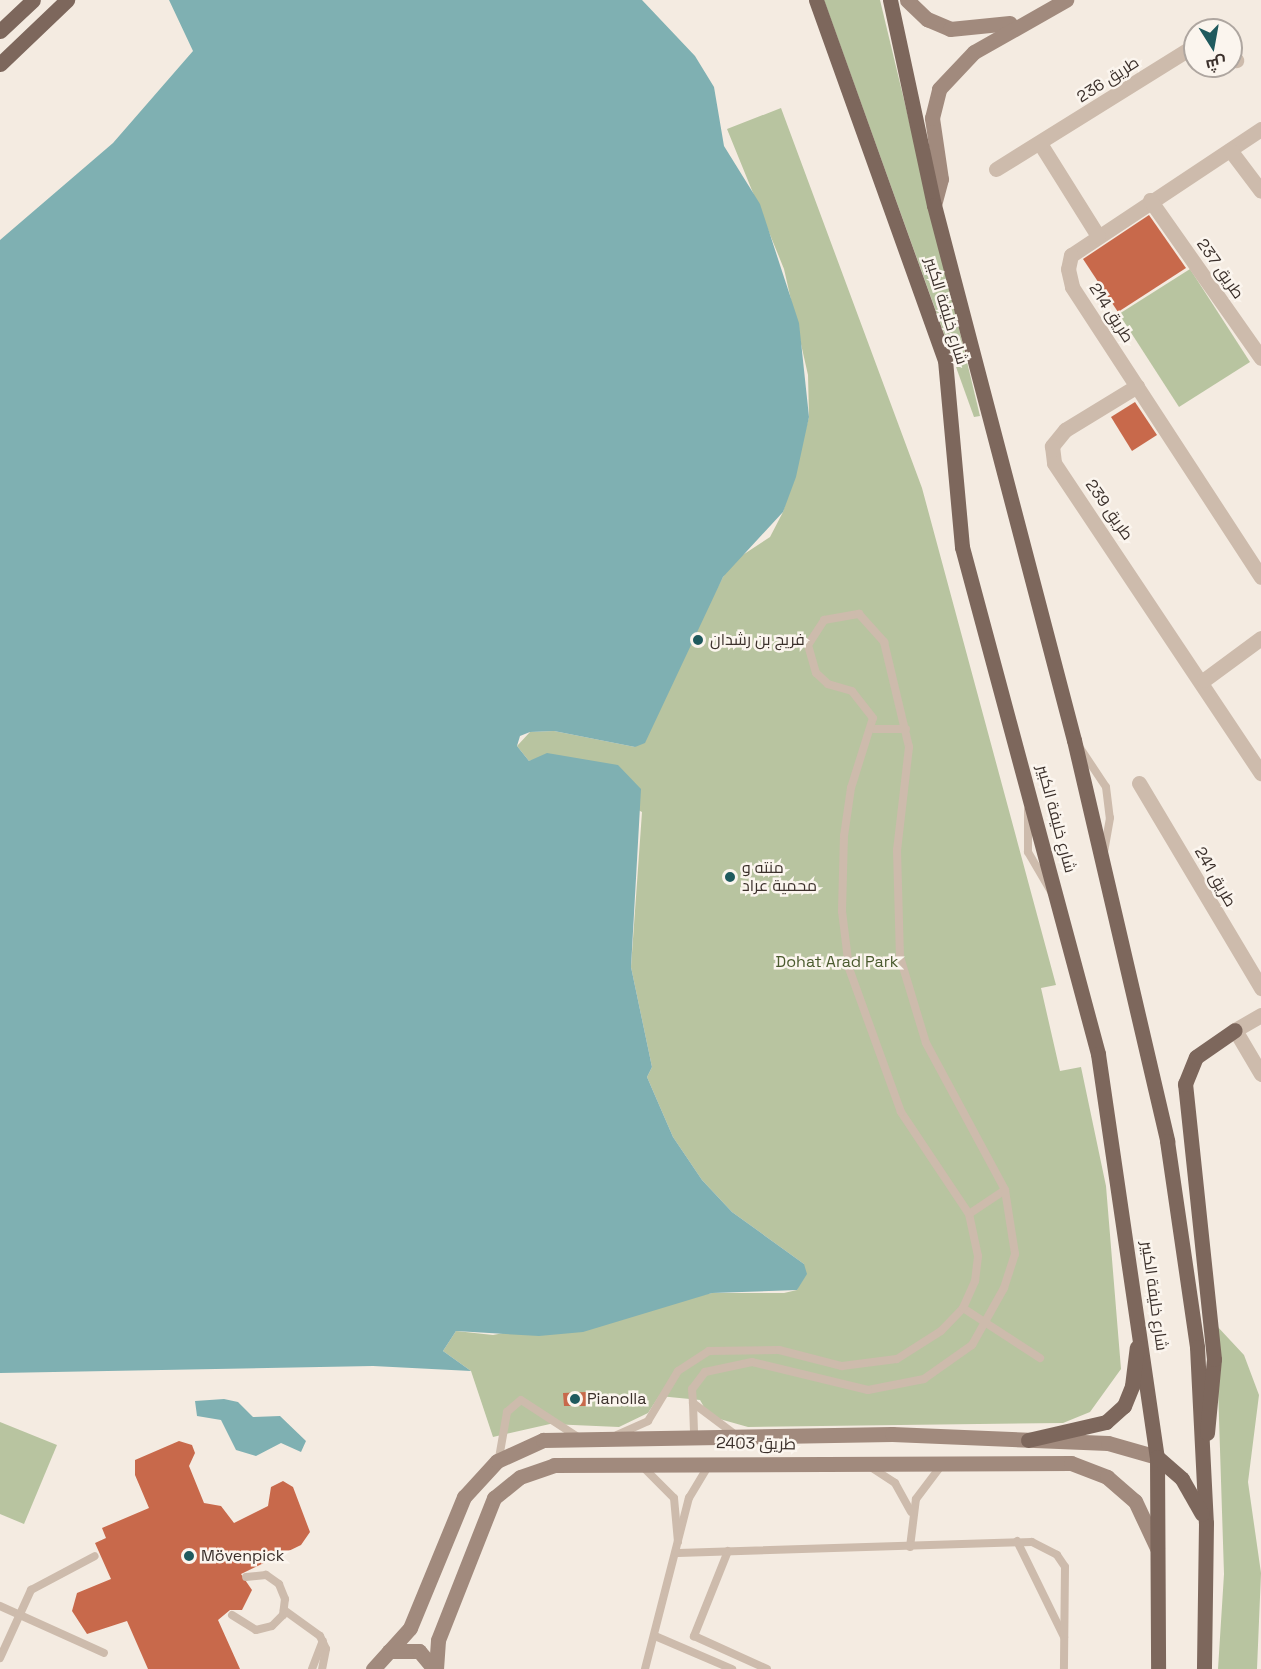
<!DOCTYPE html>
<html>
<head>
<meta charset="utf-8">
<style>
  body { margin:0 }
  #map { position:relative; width:1261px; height:1669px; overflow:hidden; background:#f4ebe1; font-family:"Space Grotesk",Cairo,sans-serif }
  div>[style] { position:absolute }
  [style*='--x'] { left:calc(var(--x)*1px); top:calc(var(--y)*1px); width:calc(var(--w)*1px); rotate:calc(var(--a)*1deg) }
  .green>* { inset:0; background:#b8c4a0 }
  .water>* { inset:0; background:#7fb0b2 }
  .building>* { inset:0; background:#c8694b }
  .lane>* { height:8px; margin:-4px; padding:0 4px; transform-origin:4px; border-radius:4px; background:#cdbbac }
  .street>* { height:15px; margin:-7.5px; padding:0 7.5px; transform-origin:7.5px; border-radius:7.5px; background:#cdbbac }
  .secondary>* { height:15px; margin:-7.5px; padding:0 7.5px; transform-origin:7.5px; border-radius:7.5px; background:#a18a7d }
  .primary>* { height:15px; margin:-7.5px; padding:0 7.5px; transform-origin:7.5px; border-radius:7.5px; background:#7d675c }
  .dots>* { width:16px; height:16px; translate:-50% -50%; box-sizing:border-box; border:3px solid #fbf5ee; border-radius:50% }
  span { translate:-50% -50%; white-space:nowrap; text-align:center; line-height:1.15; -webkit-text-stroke:5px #fbf5ee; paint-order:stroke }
  .street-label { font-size:16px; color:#3b302b }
  .poi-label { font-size:16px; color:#3b302b }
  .left { translate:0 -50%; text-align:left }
  .park-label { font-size:16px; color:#4a5a2e }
  .north { position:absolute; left:1183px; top:18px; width:60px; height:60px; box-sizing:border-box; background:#fbf5ee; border:2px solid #aea6a0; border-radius:50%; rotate:169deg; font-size:16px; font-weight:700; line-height:24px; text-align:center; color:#3b302b }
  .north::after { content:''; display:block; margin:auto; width:21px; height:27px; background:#1f5a5e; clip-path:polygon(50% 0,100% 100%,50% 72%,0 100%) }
</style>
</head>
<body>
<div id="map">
  <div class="green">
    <div style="clip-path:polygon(824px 0,880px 0,980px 416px,974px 417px)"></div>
    <div style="clip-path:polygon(781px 108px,922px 488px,1056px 985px,1041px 988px,1060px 1071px,1081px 1067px,1106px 1186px,1121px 1369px,1090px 1412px,1063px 1423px,748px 1427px,709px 1416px,700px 1400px,659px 1396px,648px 1413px,619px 1427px,550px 1424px,493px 1437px,471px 1371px,443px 1351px,456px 1331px,493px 1335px,712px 1293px,784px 1293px,797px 1290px,804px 1264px,732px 1212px,702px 1180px,673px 1137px,647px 1077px,652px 1067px,631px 967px,642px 812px,539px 759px,529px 761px,517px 746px,530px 732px,554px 731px,635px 747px,723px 577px,735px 560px,770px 537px,783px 512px,809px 417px,808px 375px,784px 269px,727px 129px)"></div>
    <div style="clip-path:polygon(1190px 269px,1250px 362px,1179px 407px,1119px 314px)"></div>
    <div style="clip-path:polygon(1216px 1325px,1244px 1355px,1259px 1395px,1248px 1482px,1261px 1573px,1257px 1669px,1218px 1669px,1224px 1574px)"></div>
    <div style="clip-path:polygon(0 1422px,57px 1445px,24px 1524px,0 1514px)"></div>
  </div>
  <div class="water">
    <div style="clip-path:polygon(169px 0,642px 0,695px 56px,714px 87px,724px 146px,760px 204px,799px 323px,809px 417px,796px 477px,783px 512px,723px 577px,645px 743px,635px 747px,554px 731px,530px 732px,520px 736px,517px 746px,529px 761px,547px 753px,618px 765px,641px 789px,631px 967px,652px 1067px,647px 1077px,673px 1137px,702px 1180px,732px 1212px,804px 1264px,807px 1274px,797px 1290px,712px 1293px,583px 1332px,539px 1336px,456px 1331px,443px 1351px,471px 1371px,373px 1366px,0 1373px,0 240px,113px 143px,193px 51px)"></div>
    <div style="clip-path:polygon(224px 1399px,238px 1402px,253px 1417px,280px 1416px,306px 1441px,301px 1452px,281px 1443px,256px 1456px,236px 1450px,221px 1420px,197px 1416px,195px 1401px)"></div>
  </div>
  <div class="building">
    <div style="clip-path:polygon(1149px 215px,1186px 268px,1118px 312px,1083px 259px)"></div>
    <div style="clip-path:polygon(1135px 402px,1157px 435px,1132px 451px,1111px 417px)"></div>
    <div style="clip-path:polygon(586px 1392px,586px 1406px,564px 1406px,563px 1393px)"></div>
    <div style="clip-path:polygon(179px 1441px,192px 1445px,195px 1453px,189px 1466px,204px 1503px,221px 1506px,234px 1523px,268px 1506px,271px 1487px,283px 1481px,293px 1487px,310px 1532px,301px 1545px,241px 1574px,252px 1590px,242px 1610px,230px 1610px,218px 1620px,240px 1669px,148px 1669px,127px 1621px,87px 1634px,72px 1611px,77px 1593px,111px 1579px,95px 1543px,106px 1538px,102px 1528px,149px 1508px,135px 1475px,135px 1460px)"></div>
  </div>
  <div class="lane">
    <div style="--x:874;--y:729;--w:32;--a:0"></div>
    <div style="--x:1078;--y:745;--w:50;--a:56.3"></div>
    <div style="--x:1106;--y:787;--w:31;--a:83"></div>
    <div style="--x:1110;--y:818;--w:35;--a:100"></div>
    <div style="--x:1028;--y:810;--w:42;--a:90"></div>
    <div style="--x:1028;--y:852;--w:48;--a:59.7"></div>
    <div style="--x:969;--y:1214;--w:43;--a:-33.7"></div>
    <div style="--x:963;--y:1308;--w:92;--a:33"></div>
    <div style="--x:693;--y:1403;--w:33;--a:88"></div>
    <div style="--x:617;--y:1435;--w:34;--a:-24"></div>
    <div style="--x:648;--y:1421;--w:58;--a:-59"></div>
    <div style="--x:678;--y:1371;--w:37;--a:-33"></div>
    <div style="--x:709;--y:1351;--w:70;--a:-0.8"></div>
    <div style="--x:779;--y:1350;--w:65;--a:14.3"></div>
    <div style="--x:842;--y:1366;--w:55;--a:-7.3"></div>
    <div style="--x:897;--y:1359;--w:52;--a:-32.5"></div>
    <div style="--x:941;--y:1331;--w:32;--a:-46"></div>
    <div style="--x:963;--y:1308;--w:30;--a:-66"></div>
    <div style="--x:975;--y:1281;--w:25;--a:-83"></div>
    <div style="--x:978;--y:1256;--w:43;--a:-102.1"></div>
    <div style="--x:969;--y:1214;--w:123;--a:-123.7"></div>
    <div style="--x:901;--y:1112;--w:153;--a:-109.9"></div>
    <div style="--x:849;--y:968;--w:57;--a:-97"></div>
    <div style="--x:842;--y:911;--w:75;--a:-88.5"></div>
    <div style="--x:844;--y:836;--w:49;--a:-81.7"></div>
    <div style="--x:851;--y:788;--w:73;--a:-72.6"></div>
    <div style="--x:873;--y:718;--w:34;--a:-128"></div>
    <div style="--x:852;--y:691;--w:25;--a:-164"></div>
    <div style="--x:828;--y:684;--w:16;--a:-137"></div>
    <div style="--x:816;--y:673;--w:29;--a:-106"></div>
    <div style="--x:808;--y:645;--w:30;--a:-57"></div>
    <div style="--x:824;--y:620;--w:36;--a:-10"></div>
    <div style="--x:859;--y:614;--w:38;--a:48"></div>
    <div style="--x:884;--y:642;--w:108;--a:76.6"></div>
    <div style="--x:909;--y:747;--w:104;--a:96.6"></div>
    <div style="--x:897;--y:850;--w:107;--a:88.4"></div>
    <div style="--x:900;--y:957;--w:90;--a:73.2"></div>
    <div style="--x:926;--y:1043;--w:167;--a:61.7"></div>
    <div style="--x:1005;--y:1190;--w:65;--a:81.1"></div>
    <div style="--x:1015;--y:1254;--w:36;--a:108"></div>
    <div style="--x:1004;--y:1288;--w:65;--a:119.3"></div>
    <div style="--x:972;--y:1345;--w:59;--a:144.7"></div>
    <div style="--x:924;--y:1379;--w:57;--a:168.9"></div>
    <div style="--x:868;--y:1390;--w:119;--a:-166.4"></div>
    <div style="--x:752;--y:1362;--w:48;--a:168"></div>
    <div style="--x:705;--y:1372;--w:21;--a:127"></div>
    <div style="--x:692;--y:1389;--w:14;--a:86"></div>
    <div style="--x:693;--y:1403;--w:50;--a:36.9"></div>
    <div style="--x:499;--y:1458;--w:47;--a:-80.1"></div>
    <div style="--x:507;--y:1412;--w:18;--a:-41"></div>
    <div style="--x:521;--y:1400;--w:68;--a:33"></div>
    <div style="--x:642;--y:1466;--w:45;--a:45"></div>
    <div style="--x:674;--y:1498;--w:44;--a:84.8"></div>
    <div style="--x:869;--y:1466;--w:31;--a:33"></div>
    <div style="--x:895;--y:1483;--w:33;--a:61"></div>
    <div style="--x:1017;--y:1541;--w:107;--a:63.9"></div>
    <div style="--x:910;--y:1547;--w:48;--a:-82.9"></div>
    <div style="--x:916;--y:1499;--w:40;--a:-53"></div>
    <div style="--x:728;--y:1551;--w:92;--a:111.8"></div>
    <div style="--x:694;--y:1636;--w:80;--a:24.3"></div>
    <div style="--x:678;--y:1553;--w:354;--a:-1.8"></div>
    <div style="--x:1032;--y:1542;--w:28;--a:27"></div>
    <div style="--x:1057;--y:1555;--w:14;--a:56"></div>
    <div style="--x:1065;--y:1567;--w:102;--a:90.6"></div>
    <div style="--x:0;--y:1606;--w:114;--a:24.3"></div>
    <div style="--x:284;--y:1610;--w:44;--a:35.8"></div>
    <div style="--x:320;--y:1636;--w:14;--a:65"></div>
    <div style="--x:326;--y:1649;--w:20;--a:101"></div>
    <div style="--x:232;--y:1615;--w:28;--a:32"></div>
    <div style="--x:256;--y:1630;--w:16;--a:-14"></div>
    <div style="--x:272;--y:1626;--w:16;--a:-45"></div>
    <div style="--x:283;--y:1615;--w:16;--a:-83"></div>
    <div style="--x:285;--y:1599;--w:16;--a:-112"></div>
    <div style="--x:279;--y:1584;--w:16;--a:-145"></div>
    <div style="--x:266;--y:1575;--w:20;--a:174"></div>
    <div style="--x:655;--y:1636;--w:84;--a:23.2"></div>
    <div style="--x:0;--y:1658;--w:75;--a:-65.5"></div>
    <div style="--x:31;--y:1590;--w:72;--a:-28"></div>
    <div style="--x:312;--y:1669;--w:30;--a:-69"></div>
    <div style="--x:645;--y:1669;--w:177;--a:-75.6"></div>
    <div style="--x:689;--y:1498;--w:37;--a:-59"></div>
  </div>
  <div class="street">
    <div style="--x:1231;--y:53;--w:9;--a:54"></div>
    <div style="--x:1261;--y:129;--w:228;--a:146.4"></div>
    <div style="--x:1071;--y:255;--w:14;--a:102"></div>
    <div style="--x:1068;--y:269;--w:18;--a:77"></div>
    <div style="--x:1072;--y:287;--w:346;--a:56.9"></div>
    <div style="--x:1041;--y:145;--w:107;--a:57.9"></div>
    <div style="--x:1230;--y:150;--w:51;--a:52.9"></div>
    <div style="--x:996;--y:169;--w:234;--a:-31.9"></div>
    <div style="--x:1150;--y:200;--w:193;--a:54.9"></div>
    <div style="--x:1137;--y:386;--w:84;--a:148.6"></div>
    <div style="--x:1065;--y:430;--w:21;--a:129"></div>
    <div style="--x:1052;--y:446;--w:17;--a:83"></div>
    <div style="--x:1054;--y:463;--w:373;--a:56.3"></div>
    <div style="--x:1204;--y:680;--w:71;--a:-36.4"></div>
    <div style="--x:1139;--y:783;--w:239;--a:59.2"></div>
    <div style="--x:1261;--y:1015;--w:30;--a:150"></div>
    <div style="--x:1235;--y:1030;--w:51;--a:59.4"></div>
  </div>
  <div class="secondary">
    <div style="--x:907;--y:0;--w:28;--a:44"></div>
    <div style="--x:927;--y:19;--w:25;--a:23"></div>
    <div style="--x:950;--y:29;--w:60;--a:-5.7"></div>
    <div style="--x:934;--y:205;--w:27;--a:-75"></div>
    <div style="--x:941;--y:179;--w:62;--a:-98.4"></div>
    <div style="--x:932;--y:118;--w:30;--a:-76"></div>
    <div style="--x:939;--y:89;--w:51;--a:-46.6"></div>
    <div style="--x:974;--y:52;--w:106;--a:-29.5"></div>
    <div style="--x:389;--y:1651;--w:30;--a:0"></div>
    <div style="--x:419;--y:1651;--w:23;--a:50"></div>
    <div style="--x:373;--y:1669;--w:55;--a:-47.9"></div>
    <div style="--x:410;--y:1628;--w:142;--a:-67.6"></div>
    <div style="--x:464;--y:1497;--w:49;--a:-47.5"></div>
    <div style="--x:497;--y:1461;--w:51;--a:-24.5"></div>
    <div style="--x:543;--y:1440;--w:349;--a:-1"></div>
    <div style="--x:892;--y:1434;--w:216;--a:2.4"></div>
    <div style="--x:1108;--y:1443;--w:51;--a:15.9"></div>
    <div style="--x:436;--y:1669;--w:29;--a:-86"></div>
    <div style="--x:438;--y:1640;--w:153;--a:-68.5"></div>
    <div style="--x:494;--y:1498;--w:33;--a:-39"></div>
    <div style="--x:520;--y:1477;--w:36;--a:-19"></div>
    <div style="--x:554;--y:1465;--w:517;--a:-0.22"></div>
    <div style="--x:1071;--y:1463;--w:39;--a:21"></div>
    <div style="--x:1107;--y:1477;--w:37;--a:41"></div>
    <div style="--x:1135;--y:1501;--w:52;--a:64.9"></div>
  </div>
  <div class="primary">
    <div style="--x:816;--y:0;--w:382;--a:70.3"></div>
    <div style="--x:945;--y:360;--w:188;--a:84.8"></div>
    <div style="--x:962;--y:547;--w:525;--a:74.98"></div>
    <div style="--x:1098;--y:1054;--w:407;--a:81.7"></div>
    <div style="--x:1157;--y:1457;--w:212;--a:89.7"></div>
    <div style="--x:890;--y:0;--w:210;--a:77.9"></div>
    <div style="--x:934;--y:205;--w:553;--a:75.34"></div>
    <div style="--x:1074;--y:740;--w:412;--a:76.9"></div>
    <div style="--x:1167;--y:1141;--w:208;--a:81.7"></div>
    <div style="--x:1197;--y:1347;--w:176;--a:87.1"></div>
    <div style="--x:1206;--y:1523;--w:146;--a:90.8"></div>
    <div style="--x:0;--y:31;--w:45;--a:-43.2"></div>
    <div style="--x:0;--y:64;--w:93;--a:-43.7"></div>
    <div style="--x:1207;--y:1433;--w:74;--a:-84.6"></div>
    <div style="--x:1214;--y:1359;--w:277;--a:-96"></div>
    <div style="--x:1185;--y:1084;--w:29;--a:-68"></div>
    <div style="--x:1196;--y:1057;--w:47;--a:-34.7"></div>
    <div style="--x:1028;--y:1440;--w:80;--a:-13"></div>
    <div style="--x:1106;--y:1422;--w:24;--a:-42"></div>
    <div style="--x:1124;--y:1406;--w:22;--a:-68"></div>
    <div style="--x:1132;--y:1386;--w:39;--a:-83"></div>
    <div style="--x:1157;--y:1457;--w:33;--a:41"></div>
    <div style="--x:1182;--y:1479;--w:40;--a:60.3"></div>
  </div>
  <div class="dots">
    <div style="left:698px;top:640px;background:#1f5a5e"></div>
    <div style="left:730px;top:877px;background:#1f5a5e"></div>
    <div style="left:575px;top:1399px;background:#1f5a5e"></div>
    <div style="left:189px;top:1556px;background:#1f5a5e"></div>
  </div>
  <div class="street-label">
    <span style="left:1108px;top:80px;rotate:-33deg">طريق 236</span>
    <span style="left:1220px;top:269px;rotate:55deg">طريق 237</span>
    <span style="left:946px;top:311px;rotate:73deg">شارع خليفة الكبير</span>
    <span style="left:1111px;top:313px;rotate:57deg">طريق 214</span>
    <span style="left:1109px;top:510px;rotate:55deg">طريق 239</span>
    <span style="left:1056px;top:819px;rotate:75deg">شارع خليفة الكبير</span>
    <span style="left:1215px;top:877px;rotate:60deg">طريق 241</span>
    <span style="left:1154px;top:1296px;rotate:82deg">شارع خليفة الكبير</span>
    <span style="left:756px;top:1444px;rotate:1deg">طريق 2403</span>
  </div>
  <div class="poi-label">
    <span class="left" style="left:710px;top:640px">فريج بن رشدان</span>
    <span class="left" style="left:742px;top:877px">منته و<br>محمية عراد</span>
    <span class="left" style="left:587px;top:1399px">Pianolla</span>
    <span class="left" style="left:201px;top:1556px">Mövenpick</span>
  </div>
  <div class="park-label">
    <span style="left:837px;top:962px">Dohat Arad Park</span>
  </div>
  <div class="north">ش</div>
</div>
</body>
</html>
